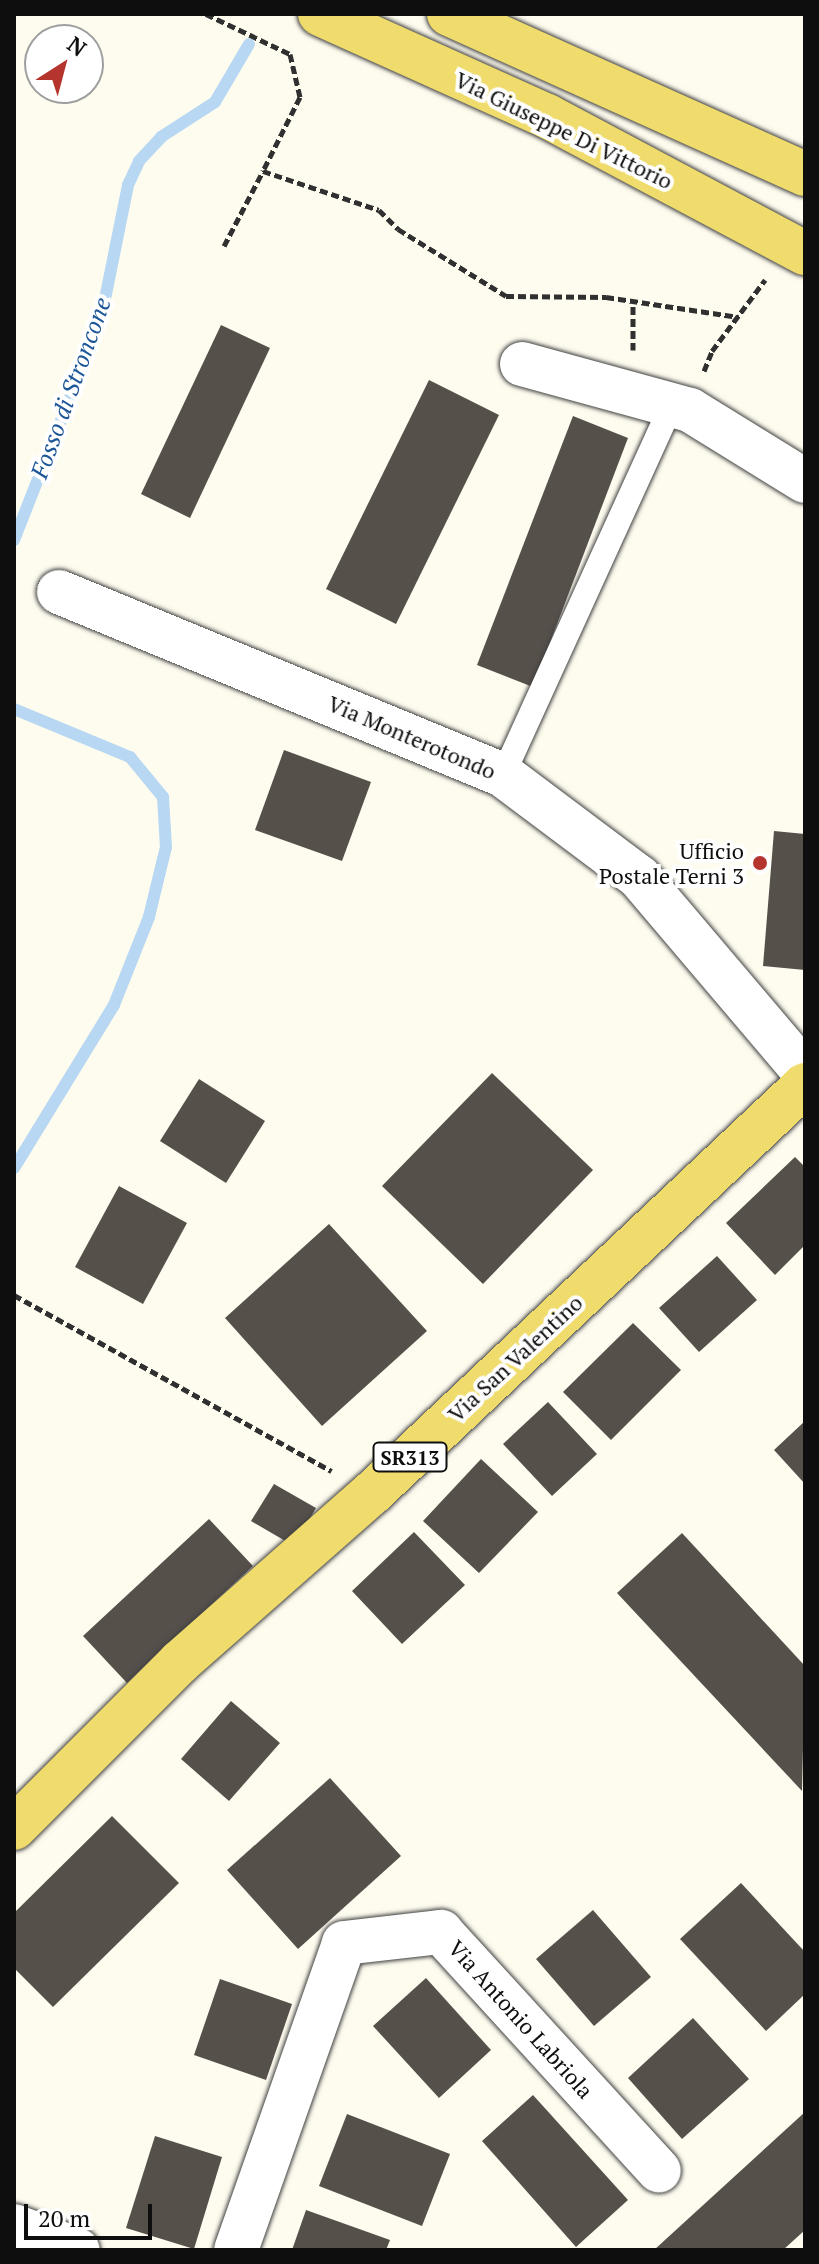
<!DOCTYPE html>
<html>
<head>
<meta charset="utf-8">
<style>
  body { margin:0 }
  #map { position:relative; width:819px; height:2264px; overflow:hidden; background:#fefcef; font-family:"PT Serif",serif }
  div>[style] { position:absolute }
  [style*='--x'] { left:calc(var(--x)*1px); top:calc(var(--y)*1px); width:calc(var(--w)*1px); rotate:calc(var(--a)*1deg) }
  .stream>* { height:12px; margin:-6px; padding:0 6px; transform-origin:6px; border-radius:6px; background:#b7d7f2 }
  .building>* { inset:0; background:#56504b }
  .path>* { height:5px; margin-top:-2.5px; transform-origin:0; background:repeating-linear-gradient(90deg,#303030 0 8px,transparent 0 12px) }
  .roads { filter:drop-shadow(0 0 2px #414141) drop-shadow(0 0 2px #414141) }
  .service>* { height:24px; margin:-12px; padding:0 12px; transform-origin:12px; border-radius:12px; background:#fff }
  .minor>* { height:44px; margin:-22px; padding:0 22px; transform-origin:22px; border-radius:22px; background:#fff }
  .primary>* { height:44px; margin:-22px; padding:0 22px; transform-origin:22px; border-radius:22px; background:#f0dc6d }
  .dots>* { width:22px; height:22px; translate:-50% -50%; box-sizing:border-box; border:4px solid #fff; border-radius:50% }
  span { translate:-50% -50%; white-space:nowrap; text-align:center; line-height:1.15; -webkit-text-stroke:8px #fff; paint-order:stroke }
  .shield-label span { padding:2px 6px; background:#fff; border:2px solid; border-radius:6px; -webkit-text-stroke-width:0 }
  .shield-label { font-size:20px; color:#0e0e0e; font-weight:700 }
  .street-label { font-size:22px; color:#0e0e0e }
  .poi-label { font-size:22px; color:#0e0e0e }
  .right { translate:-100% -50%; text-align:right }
  .water-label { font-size:24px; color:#1e5798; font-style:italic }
  .frame { position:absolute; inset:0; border:16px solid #0e0e0e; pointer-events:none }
  .north { position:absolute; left:24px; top:24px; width:80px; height:80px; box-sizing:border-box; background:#fff; border:2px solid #9f9f9f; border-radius:50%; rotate:36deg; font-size:22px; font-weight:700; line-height:32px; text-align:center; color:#0e0e0e }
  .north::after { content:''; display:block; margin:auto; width:28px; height:36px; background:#b5342e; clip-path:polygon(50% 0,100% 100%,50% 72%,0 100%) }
  .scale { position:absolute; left:24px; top:2204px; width:128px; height:36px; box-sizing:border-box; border:4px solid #0e0e0e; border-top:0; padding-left:10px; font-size:24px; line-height:28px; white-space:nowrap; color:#0e0e0e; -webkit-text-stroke:6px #fff; paint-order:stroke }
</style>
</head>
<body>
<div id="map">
  <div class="stream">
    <div style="--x:14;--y:540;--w:238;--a:-68.5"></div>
    <div style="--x:101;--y:319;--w:137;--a:-78.6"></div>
    <div style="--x:128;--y:185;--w:26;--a:-65"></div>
    <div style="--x:139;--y:161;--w:33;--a:-47"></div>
    <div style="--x:161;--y:137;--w:64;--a:-32.9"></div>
    <div style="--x:215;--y:102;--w:67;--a:-59.6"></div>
    <div style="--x:14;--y:709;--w:126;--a:22.5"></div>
    <div style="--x:130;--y:757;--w:52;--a:50.5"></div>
    <div style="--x:163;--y:797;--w:50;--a:86.6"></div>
    <div style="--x:166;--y:847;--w:72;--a:103.7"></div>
    <div style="--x:149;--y:917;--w:95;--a:111.7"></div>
    <div style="--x:114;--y:1005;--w:191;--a:121.5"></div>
  </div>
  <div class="building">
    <div style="clip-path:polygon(221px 325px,270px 348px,190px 518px,141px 494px)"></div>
    <div style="clip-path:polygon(429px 380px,499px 415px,396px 624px,326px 589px)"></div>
    <div style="clip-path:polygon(573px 416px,628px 438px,533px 687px,477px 665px)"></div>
    <div style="clip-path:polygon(284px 750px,371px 782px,342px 861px,255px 830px)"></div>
    <div style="clip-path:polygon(774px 831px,805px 834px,805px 970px,763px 966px)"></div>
    <div style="clip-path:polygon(492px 1073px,593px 1170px,483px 1284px,382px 1186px)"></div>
    <div style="clip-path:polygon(199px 1079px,265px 1121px,226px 1183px,160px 1141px)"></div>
    <div style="clip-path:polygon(795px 1157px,805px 1167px,805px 1245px,775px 1275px,726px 1223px)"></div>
    <div style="clip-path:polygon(119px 1186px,187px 1223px,143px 1304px,75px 1267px)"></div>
    <div style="clip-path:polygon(329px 1224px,427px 1331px,322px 1426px,225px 1318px)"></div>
    <div style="clip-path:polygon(717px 1256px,757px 1300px,699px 1352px,659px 1308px)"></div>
    <div style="clip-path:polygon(633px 1323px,681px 1370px,611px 1440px,563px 1392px)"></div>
    <div style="clip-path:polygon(548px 1402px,597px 1454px,552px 1496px,503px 1444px)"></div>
    <div style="clip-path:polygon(805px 1421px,805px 1484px,774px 1450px)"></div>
    <div style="clip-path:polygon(481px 1459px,538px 1512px,479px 1573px,423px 1521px)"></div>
    <div style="clip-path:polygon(274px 1484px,316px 1508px,294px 1546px,251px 1521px)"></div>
    <div style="clip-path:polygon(209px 1519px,253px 1566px,127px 1683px,83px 1636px)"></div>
    <div style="clip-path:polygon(414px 1532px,465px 1585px,402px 1644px,352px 1591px)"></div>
    <div style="clip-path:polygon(682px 1533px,805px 1666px,802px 1791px,617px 1593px)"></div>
    <div style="clip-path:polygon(231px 1701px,280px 1743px,229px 1801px,181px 1759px)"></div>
    <div style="clip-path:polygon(330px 1778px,401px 1856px,298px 1949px,227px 1870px)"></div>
    <div style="clip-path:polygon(112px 1816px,179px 1883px,53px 2007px,14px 1968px,14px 1913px)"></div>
    <div style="clip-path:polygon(741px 1883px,805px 1952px,805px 1994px,766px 2031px,680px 1939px)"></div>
    <div style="clip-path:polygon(593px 1910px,651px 1977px,594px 2026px,536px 1959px)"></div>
    <div style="clip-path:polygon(426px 1978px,491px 2050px,439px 2098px,373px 2026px)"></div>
    <div style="clip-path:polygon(220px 1979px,292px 2004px,266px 2080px,194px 2055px)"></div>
    <div style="clip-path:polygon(693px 2018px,749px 2079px,682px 2139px,628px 2078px)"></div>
    <div style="clip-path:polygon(533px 2095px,628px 2200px,576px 2247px,482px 2141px)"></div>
    <div style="clip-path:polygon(805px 2112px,805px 2230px,783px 2250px,654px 2250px)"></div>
    <div style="clip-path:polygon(347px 2114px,450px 2154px,422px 2226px,319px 2186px)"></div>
    <div style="clip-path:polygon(155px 2136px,222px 2157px,194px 2249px,126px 2228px)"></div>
    <div style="clip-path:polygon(306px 2210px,390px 2240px,386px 2250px,292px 2250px)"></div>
  </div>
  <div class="path">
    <div style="--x:206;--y:14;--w:93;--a:25.5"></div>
    <div style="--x:290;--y:54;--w:44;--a:76.9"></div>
    <div style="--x:300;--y:97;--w:83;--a:116.6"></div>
    <div style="--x:263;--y:171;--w:122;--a:18.6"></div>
    <div style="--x:379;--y:210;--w:27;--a:45"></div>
    <div style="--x:398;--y:229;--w:127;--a:31.8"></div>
    <div style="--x:506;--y:296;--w:100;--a:0.6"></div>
    <div style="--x:606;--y:297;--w:134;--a:8.6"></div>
    <div style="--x:224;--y:246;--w:85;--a:-62.5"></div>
    <div style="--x:633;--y:350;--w:50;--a:-90"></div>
    <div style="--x:704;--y:371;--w:22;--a:-68"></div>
    <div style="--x:712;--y:351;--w:89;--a:-53.3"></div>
    <div style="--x:14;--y:1295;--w:363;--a:29"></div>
  </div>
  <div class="roads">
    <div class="service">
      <div style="--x:503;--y:775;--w:405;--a:-65.5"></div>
    </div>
    <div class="minor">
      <div style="--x:522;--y:364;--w:174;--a:15.3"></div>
      <div style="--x:690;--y:410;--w:135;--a:31.7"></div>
      <div style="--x:59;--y:592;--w:480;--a:22.4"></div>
      <div style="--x:503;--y:775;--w:170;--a:36.9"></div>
      <div style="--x:639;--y:877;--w:257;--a:49.7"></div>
      <div style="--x:14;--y:2226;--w:68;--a:20.6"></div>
      <div style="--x:236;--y:2250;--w:325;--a:-70.6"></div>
      <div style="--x:344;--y:1943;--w:98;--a:-6.5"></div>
      <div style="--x:441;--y:1932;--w:323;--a:47.6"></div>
    </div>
    <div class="primary">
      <div style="--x:320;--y:14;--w:249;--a:24.2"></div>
      <div style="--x:547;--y:116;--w:292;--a:28"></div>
      <div style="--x:449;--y:14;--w:390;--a:24.2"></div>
      <div style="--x:14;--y:1828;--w:235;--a:-45"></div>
      <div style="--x:180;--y:1662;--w:256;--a:-41.4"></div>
      <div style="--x:372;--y:1493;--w:595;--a:-43.3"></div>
    </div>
  </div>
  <div class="dots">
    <div style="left:760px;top:863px;background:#b5342e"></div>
  </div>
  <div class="shield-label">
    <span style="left:410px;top:1457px">SR313</span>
  </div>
  <div class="street-label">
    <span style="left:564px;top:130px;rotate:26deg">Via Giuseppe Di Vittorio</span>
    <span style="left:412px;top:737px;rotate:23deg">Via Monterotondo</span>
    <span style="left:515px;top:1358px;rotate:-43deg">Via San Valentino</span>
    <span style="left:521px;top:2019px;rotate:48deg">Via Antonio Labriola</span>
  </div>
  <div class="poi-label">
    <span class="right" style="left:744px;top:863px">Ufficio<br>Postale Terni 3</span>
  </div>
  <div class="water-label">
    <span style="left:71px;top:388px;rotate:-70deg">Fosso di Stroncone</span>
  </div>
  <div class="frame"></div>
  <div class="north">N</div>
  <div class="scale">20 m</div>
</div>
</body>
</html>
